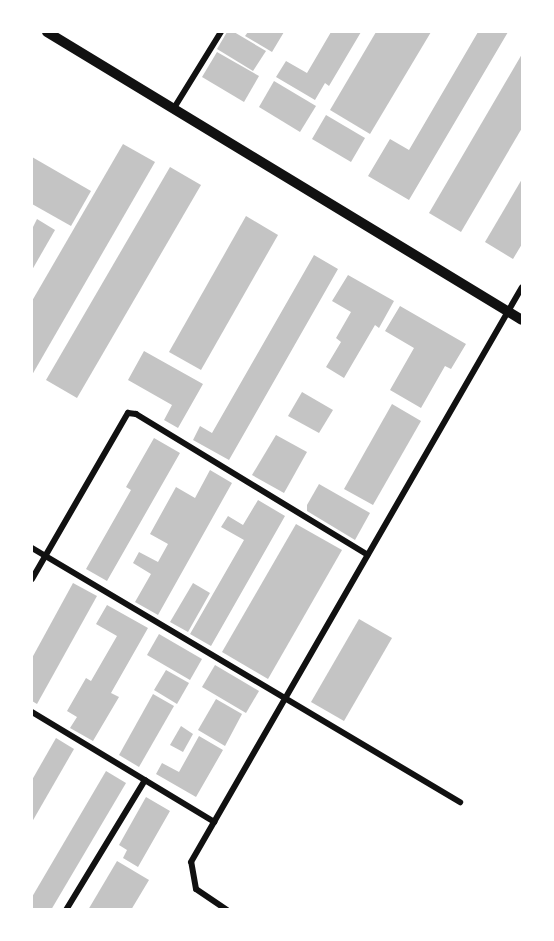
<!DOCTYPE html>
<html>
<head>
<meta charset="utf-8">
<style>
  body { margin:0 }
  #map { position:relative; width:554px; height:941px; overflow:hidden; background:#fff; font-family:Ubuntu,sans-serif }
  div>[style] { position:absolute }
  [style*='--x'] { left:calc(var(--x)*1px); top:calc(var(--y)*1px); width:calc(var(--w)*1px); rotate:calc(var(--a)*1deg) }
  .building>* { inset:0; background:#c4c4c4 }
  .minor>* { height:6px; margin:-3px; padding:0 3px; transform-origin:3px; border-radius:3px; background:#111 }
  .tertiary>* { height:10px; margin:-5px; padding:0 5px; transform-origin:5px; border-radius:5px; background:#111 }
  span { translate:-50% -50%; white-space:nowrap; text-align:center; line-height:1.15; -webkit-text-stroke:4.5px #fff; paint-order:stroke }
  .frame { position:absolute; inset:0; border:33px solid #fff; pointer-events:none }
</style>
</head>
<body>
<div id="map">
  <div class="building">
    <div style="clip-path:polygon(227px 32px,234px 32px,266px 51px,253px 71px,217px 49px)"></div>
    <div style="clip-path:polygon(248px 32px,284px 32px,272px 52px,245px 36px)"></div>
    <div style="clip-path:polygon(331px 32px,361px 32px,329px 86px,325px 83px,315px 100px,276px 77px,286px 61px,307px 73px)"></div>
    <div style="clip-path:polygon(376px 32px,431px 32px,370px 134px,330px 110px)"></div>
    <div style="clip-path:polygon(478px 32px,508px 32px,409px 200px,368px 176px,390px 139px,409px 150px)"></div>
    <div style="clip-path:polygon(217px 52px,259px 76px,244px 102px,202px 77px)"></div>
    <div style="clip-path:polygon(522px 54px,522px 128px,461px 232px,429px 213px)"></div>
    <div style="clip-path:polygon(274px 81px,316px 106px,300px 132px,259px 107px)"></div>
    <div style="clip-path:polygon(326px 115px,365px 138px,351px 162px,312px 139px)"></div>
    <div style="clip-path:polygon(123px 144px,155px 162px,32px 375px,32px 301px)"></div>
    <div style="clip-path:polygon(32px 157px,91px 191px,71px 226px,32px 204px)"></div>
    <div style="clip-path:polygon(170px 167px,201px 185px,77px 398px,46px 380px)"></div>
    <div style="clip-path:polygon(522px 179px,522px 244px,513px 259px,485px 242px)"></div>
    <div style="clip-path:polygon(246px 216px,278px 235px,201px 370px,169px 352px)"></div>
    <div style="clip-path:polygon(37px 219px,55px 230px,32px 270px,32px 229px)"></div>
    <div style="clip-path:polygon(314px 255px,338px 269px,229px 460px,193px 440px,200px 426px,212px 433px)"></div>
    <div style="clip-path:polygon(348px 275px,394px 301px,379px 328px,375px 325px,344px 378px,326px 367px,341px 342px,336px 338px,351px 312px,332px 301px)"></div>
    <div style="clip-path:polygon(400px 306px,466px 344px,451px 369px,445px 366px,421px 408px,390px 390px,414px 348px,385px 331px)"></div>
    <div style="clip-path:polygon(144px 351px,203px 384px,178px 428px,164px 420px,172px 405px,128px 380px)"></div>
    <div style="clip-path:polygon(302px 392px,333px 410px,319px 433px,288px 416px)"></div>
    <div style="clip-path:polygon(392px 404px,421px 421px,373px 505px,344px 489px)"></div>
    <div style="clip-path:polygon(276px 435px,307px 452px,284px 493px,252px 475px)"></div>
    <div style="clip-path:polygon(154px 438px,180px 453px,107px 581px,86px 569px,131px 490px,126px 487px)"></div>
    <div style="clip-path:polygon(210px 470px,232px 483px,158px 615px,135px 602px,151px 574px,133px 563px,139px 552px,158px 562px,168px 544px,150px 534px,176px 487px,195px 498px)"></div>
    <div style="clip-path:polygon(319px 484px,370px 513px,355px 540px,307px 511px,307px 505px)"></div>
    <div style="clip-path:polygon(258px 500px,285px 516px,211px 646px,190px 634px,244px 540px,221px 527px,228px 516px,243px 525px)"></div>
    <div style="clip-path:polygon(296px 524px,342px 550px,268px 679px,222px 652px)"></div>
    <div style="clip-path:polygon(73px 583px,97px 596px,37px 704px,32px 701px,32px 658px)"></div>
    <div style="clip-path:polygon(193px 583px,210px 593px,188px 632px,170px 622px)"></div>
    <div style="clip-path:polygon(107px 605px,148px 628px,111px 693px,119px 697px,93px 741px,70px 728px,77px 717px,67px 711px,86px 678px,91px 681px,117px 636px,96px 624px)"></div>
    <div style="clip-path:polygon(359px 619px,392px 638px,344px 721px,311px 702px)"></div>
    <div style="clip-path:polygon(159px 634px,202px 659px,190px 680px,147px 655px)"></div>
    <div style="clip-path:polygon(215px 665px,259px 691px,246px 713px,202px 687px)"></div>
    <div style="clip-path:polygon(166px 670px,189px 683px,177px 704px,154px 690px)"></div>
    <div style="clip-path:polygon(153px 694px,174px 706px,139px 767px,119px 755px)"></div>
    <div style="clip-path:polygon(216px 699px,242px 714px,225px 746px,198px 730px)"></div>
    <div style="clip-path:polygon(181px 726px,193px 734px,183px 752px,170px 745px)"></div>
    <div style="clip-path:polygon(199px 736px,223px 750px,196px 797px,156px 774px,162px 763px,179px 772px)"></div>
    <div style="clip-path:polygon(56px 738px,74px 749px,32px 822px,32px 780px)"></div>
    <div style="clip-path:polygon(106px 771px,126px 783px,51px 910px,32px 910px,32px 897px)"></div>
    <div style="clip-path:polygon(146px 797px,170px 811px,138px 867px,123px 858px,127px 850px,119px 845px)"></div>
    <div style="clip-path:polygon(117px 861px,149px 880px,131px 910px,88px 910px)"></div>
  </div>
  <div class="minor">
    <div style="--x:174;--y:108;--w:89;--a:-58.3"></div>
    <div style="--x:32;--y:548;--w:498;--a:30.7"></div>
    <div style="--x:32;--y:579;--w:192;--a:-60"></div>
    <div style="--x:128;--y:413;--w:8;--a:7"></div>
    <div style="--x:136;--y:414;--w:271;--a:31.3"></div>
    <div style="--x:32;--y:712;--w:213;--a:31.1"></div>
    <div style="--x:66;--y:910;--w:152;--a:-58.7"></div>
    <div style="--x:227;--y:910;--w:37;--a:-146"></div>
    <div style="--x:196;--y:889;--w:27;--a:-100"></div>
    <div style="--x:191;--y:862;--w:663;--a:-60.07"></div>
  </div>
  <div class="tertiary">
    <div style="--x:47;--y:32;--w:555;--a:31.23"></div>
  </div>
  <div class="frame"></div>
</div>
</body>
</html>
